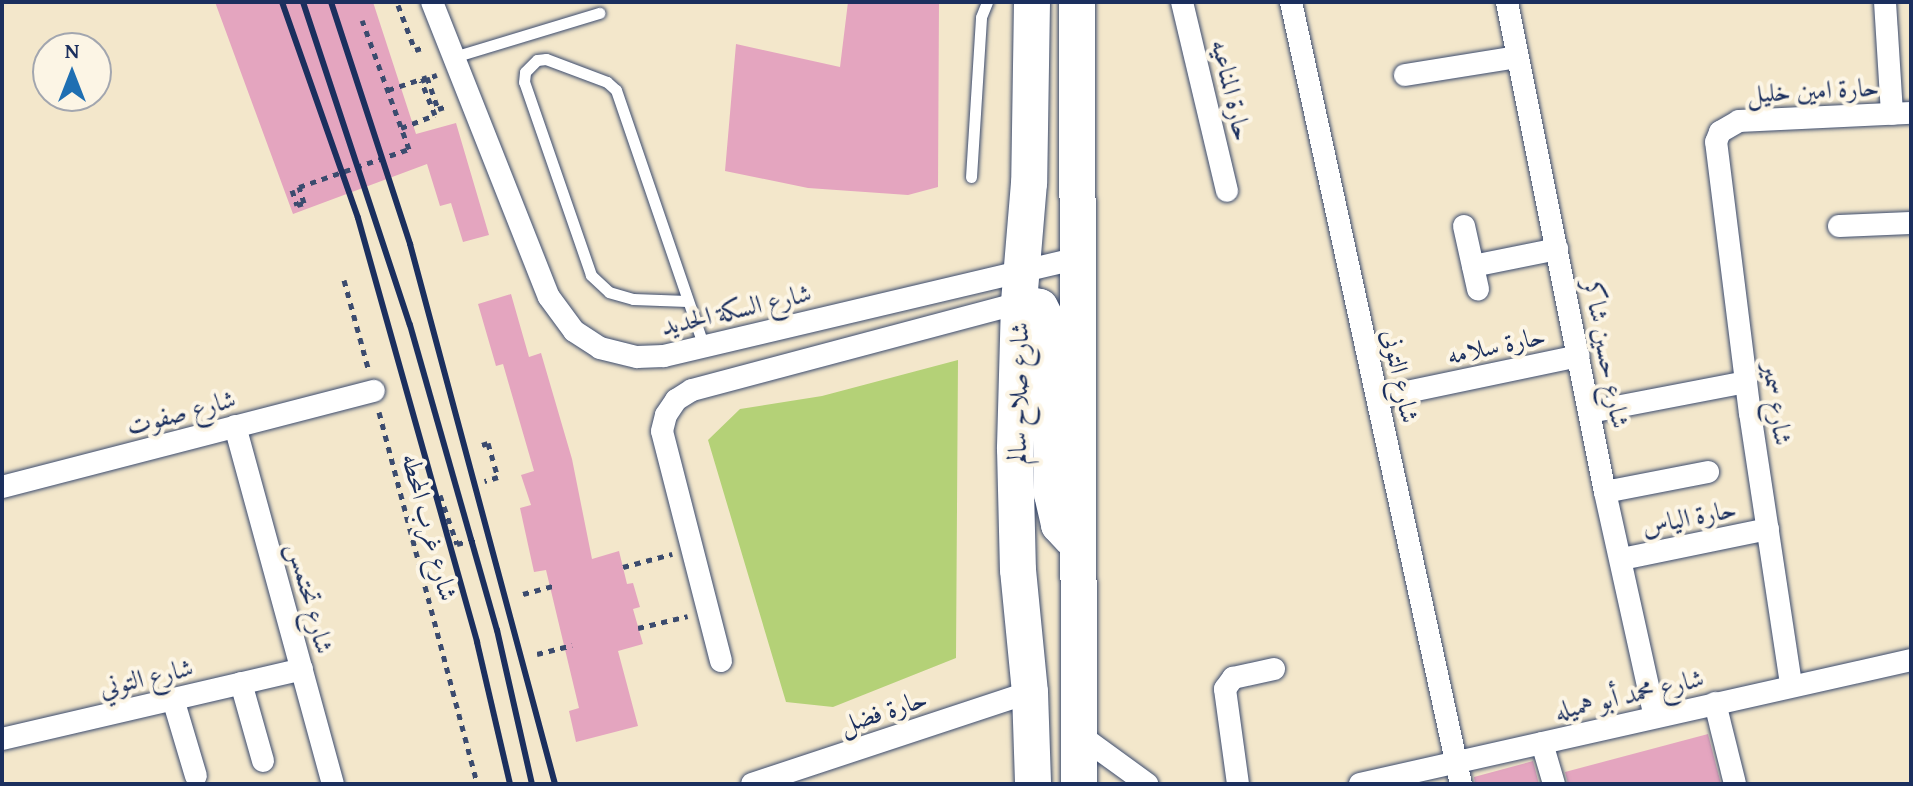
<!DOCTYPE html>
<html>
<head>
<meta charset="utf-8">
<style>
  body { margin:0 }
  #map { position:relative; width:1913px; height:786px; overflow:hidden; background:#f3e7cb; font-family:"Gentium Book Plus",Amiri,serif }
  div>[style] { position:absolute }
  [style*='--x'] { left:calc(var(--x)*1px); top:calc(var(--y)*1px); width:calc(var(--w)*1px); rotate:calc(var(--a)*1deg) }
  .green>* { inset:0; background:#b4d177 }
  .building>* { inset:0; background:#e4a5bf }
  .path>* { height:5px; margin-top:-2.5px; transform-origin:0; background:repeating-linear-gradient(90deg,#3b4b6e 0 6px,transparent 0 12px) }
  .roads { filter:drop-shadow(0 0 2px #3b4b6e) drop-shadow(0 0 2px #3b4b6e) }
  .service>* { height:11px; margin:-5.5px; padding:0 5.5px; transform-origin:5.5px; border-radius:5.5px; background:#fff }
  .minor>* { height:22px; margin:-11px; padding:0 11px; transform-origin:11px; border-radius:11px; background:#fff }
  .trunk>* { height:36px; margin:-18px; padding:0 18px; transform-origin:18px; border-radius:18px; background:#fff }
  .rail>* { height:6px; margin:-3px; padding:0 3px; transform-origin:3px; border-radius:3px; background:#1b2f5e }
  span { translate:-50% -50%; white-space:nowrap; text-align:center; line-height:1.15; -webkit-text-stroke:8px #fcf5e5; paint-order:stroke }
  .street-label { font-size:26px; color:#1b2f5e }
  .frame { position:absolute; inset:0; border:4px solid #1b2f5e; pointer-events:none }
  .north { position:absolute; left:32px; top:32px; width:80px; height:80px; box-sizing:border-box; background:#fcf5e5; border:2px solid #a2a6af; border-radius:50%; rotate:0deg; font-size:22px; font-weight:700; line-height:32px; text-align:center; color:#1b2f5e }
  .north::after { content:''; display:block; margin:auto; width:28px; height:36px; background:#1f6fb2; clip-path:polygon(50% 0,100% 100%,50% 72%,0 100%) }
</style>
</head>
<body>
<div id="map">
  <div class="green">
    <div style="clip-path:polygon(958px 360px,956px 658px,833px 707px,786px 702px,708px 440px,740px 409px,822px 396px)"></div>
  </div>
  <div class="building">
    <div style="clip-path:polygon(215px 2px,373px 2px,416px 134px,456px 123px,489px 235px,463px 242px,451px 203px,440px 206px,427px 164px,293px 214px)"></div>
    <div style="clip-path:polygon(848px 2px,939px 2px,938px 187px,908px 195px,808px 188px,725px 171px,736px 44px,840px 67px)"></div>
    <div style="clip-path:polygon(511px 294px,529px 357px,541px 353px,572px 459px,592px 559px,619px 551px,627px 584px,633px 583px,640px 607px,633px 609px,643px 644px,618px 651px,638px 726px,576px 742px,569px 711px,579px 708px,546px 570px,534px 572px,520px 508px,531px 505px,521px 475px,534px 471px,503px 364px,496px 366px,478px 304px)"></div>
    <div style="clip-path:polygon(1708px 734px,1721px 784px,1568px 784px,1565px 772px)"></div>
    <div style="clip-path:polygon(1533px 761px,1539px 784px,1475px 784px,1474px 777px)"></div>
  </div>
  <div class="path">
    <div style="--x:398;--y:5;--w:48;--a:69.3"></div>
    <div style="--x:415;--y:50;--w:10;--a:-17"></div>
    <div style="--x:388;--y:90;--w:41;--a:-18.4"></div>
    <div style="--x:427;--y:77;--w:34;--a:71"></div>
    <div style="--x:438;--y:109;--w:10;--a:-17"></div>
    <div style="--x:401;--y:128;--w:36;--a:-21"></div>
    <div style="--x:435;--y:115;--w:37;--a:-112"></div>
    <div style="--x:421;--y:81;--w:17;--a:-21"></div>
    <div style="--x:292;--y:190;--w:16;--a:72"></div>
    <div style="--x:297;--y:205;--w:7;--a:-16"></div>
    <div style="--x:304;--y:203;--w:17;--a:-107"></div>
    <div style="--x:299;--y:187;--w:116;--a:-19.1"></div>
    <div style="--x:409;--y:149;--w:137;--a:-110"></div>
    <div style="--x:344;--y:280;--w:91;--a:74.7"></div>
    <div style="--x:379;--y:412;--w:385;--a:75.2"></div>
    <div style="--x:482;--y:445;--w:6;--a:-18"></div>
    <div style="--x:488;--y:443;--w:35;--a:74"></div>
    <div style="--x:498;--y:477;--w:14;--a:163"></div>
    <div style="--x:440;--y:495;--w:52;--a:70.9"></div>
    <div style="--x:457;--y:544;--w:21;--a:-14"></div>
    <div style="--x:623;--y:567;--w:51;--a:-14.9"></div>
    <div style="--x:523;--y:594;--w:35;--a:-15"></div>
    <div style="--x:638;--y:628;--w:51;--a:-13.5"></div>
    <div style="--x:537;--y:654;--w:36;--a:-14"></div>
  </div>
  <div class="roads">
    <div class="service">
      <div style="--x:454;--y:57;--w:152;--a:-16.9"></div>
      <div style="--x:971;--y:177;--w:160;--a:-86.4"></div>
      <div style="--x:981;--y:17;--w:16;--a:-68"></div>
      <div style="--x:687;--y:301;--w:54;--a:-177.9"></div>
      <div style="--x:633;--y:299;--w:25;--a:-164"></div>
      <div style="--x:609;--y:292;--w:25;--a:-137"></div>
      <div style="--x:591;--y:275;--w:204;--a:-109.1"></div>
      <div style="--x:524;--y:82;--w:10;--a:-84"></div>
      <div style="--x:525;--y:72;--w:17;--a:-45"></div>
      <div style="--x:537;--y:60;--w:9;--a:-6"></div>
      <div style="--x:546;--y:59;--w:65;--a:20.7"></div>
      <div style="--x:607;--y:82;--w:12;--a:42"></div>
      <div style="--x:616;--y:90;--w:272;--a:71.1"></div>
    </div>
    <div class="minor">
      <div style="--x:432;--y:2;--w:317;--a:68.4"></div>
      <div style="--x:549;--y:297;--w:42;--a:53.7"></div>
      <div style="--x:574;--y:331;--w:31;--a:33"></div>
      <div style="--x:600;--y:348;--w:38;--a:14"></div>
      <div style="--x:637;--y:357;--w:27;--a:-2"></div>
      <div style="--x:664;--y:356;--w:425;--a:-13.3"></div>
      <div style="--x:1182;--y:2;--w:194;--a:76.6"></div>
      <div style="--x:1291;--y:2;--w:800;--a:77.74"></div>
      <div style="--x:1507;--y:2;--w:500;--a:78.7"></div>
      <div style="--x:1605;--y:492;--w:230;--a:77.5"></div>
      <div style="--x:1885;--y:2;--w:112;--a:86.4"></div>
      <div style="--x:1405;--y:75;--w:113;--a:-9.1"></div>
      <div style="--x:1464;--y:226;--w:65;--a:77.5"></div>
      <div style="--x:1839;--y:226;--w:72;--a:-2.4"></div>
      <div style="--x:1473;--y:266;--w:86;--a:-11.4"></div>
      <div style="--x:1378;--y:398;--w:205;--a:-11.8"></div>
      <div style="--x:1590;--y:412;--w:159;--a:-10.9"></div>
      <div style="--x:235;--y:426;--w:371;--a:74.7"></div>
      <div style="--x:2;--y:487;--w:384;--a:-14.5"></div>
      <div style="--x:1605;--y:492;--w:105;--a:-11"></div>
      <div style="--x:1622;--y:559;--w:149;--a:-11.6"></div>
      <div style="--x:721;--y:661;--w:237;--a:-104.4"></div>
      <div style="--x:662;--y:431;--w:16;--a:-76"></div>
      <div style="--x:666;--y:415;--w:18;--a:-56"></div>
      <div style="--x:676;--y:400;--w:19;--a:-32"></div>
      <div style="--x:692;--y:390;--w:338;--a:-14.9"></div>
      <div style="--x:241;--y:683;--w:81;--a:74.2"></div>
      <div style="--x:1791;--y:684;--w:273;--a:-98.6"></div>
      <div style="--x:1750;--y:414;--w:274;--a:-97.1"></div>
      <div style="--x:1716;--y:142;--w:11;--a:-68"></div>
      <div style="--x:1720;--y:132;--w:22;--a:-30"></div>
      <div style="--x:1739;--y:121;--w:172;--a:-2.7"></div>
      <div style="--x:173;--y:699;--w:80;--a:73.4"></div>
      <div style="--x:1715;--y:703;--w:83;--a:76.1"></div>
      <div style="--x:1081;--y:736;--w:82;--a:36"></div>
      <div style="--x:2;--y:739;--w:308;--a:-13.1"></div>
      <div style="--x:1542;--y:743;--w:43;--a:73.7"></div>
      <div style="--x:752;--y:784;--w:293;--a:-18.3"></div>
      <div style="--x:1238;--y:784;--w:96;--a:-97.8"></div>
      <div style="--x:1225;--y:689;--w:14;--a:-54"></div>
      <div style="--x:1233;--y:678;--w:42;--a:-12.4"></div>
      <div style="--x:1360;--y:784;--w:565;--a:-12.68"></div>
    </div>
    <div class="trunk">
      <div style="--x:1032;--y:2;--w:181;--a:90.9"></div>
      <div style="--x:1029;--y:183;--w:120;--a:94.8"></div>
      <div style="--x:1019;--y:303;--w:146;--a:91.6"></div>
      <div style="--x:1015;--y:449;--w:121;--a:88.6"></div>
      <div style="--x:1018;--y:570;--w:123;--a:84.4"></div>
      <div style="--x:1030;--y:692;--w:92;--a:88.1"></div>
      <div style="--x:1077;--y:2;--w:782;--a:89.85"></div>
      <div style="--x:1019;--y:303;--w:21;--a:11"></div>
      <div style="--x:1040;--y:307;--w:20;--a:63"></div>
      <div style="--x:1049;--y:325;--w:169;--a:89"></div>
      <div style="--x:1052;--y:494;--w:32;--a:77"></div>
      <div style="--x:1059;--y:525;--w:18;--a:47"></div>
    </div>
  </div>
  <div class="rail">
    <div style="--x:282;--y:2;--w:229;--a:70.6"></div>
    <div style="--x:358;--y:218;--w:440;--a:74.3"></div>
    <div style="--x:477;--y:642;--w:146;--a:76.9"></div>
    <div style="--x:303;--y:2;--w:340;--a:71.7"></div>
    <div style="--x:410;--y:325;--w:317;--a:74.1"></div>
    <div style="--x:497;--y:630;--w:158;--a:77.2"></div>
    <div style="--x:331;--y:2;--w:255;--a:71.9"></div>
    <div style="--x:410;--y:244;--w:559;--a:74.97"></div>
  </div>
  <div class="street-label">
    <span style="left:1232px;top:90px;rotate:77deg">حارة المناعيه</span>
    <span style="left:1813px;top:90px;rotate:-3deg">حارة امين خليل</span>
    <span style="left:736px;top:309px;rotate:-13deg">شارع السكة الحديد</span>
    <span style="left:1496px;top:345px;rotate:-12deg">حارة سلامه</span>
    <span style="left:1607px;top:354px;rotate:79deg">شارع حسين شاكر</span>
    <span style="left:1401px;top:376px;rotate:78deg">شارع التونى</span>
    <span style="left:1018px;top:393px;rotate:-89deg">شارع صلاح سالم</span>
    <span style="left:1778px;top:404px;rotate:82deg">شارع سمير</span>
    <span style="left:181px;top:412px;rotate:-15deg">شارع صفوت</span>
    <span style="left:1689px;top:517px;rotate:-11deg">حارة الياس</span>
    <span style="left:430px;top:527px;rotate:75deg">شارع غرب المحطه</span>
    <span style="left:311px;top:598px;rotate:75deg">شارع تحتمس</span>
    <span style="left:146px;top:677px;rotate:-13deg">شارع التوني</span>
    <span style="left:1629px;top:694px;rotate:-13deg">شارع محمد أبو هميله</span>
    <span style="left:883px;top:711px;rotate:-18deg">حارة فضل</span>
  </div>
  <div class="frame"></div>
  <div class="north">N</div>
</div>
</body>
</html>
